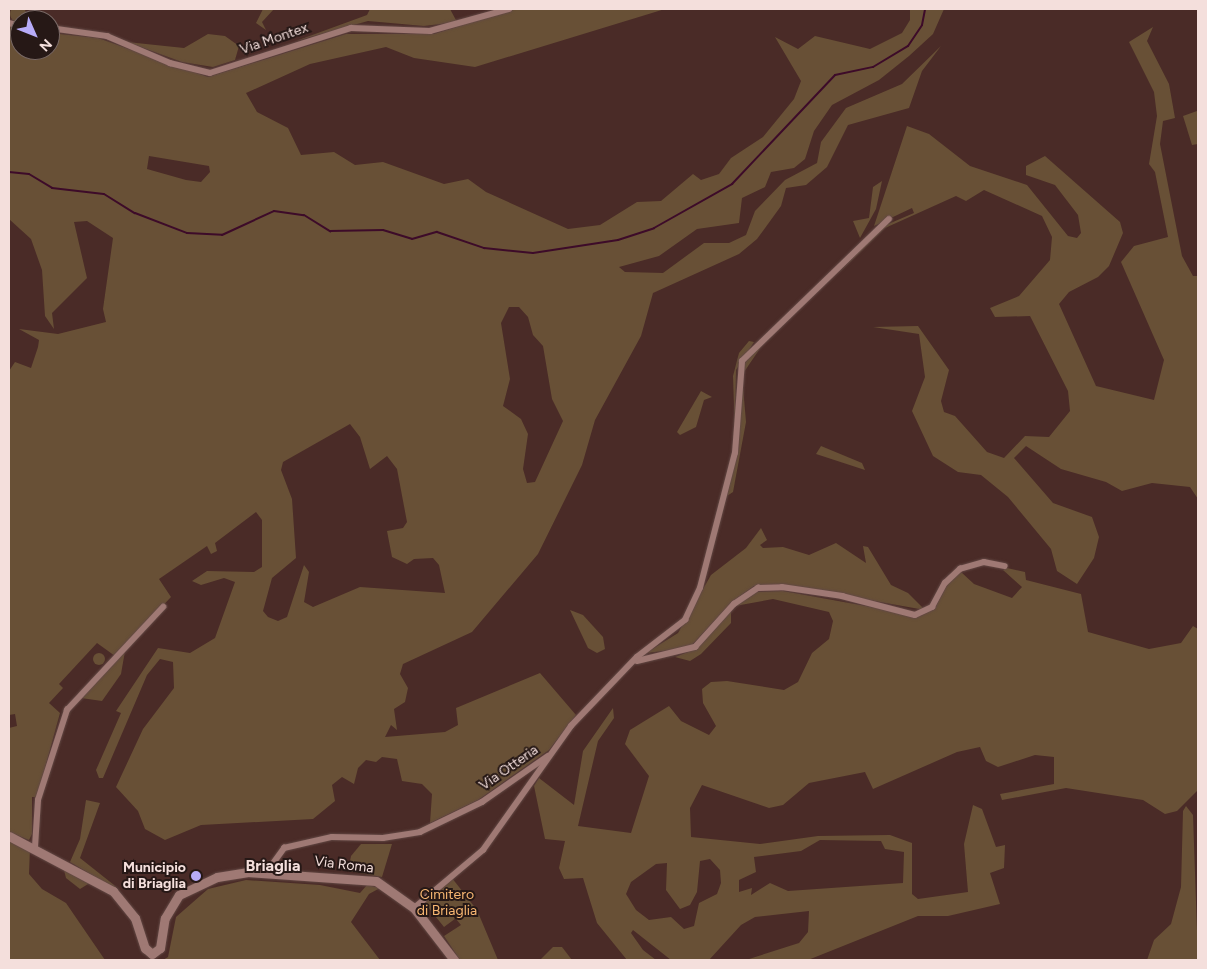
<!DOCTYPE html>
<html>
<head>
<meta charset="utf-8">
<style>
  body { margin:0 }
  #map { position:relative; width:1207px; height:969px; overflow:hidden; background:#4a2b27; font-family:Figtree,sans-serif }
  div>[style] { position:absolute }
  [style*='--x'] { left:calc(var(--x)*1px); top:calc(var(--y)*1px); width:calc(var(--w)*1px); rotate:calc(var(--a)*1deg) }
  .green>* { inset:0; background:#685036 }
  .round { border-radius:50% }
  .stream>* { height:2px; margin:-1px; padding:0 1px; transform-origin:1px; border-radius:1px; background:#3d0b29 }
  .roads { filter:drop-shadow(0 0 1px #624844) drop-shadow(0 0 1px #624844) }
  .minor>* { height:5.5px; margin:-2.75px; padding:0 2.75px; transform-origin:2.75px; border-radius:2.75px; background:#9f7974 }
  .secondary>* { height:9px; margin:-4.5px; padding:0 4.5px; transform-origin:4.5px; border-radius:4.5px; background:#9f7974 }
  .dots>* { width:14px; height:14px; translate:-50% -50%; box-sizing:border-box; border:2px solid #261816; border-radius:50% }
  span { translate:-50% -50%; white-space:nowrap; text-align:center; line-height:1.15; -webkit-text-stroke:4px #261816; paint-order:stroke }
  .street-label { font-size:14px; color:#f4dfdc }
  .poi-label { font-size:14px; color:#f4dfdc; font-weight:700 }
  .right { translate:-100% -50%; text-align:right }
  .park-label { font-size:14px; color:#f8b772 }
  .quarter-label { font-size:16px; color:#f4dfdc; font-weight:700 }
  .frame { position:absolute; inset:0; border:10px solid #f4dfdc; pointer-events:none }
  .north { position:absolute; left:10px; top:10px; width:50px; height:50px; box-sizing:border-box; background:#261816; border:1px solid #786865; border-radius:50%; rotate:134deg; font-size:14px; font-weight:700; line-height:20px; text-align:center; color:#f4dfdc }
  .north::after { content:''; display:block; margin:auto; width:18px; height:22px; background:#b7abf8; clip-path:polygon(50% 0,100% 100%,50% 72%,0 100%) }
</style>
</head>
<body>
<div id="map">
  <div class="green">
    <div class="round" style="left:10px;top:6px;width:16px;height:16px"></div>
    <div style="clip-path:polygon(263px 9px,274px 9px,262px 22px,266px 30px,256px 23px)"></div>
    <div style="clip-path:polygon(370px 9px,450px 9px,457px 22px,424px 26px,368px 21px,296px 41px,367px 15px)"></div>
    <div style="clip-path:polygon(evenodd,514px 9px,665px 9px,475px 67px,414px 58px,386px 47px,310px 64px,246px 93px,257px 112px,288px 128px,301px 155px,334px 152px,355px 165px,383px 162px,444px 184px,468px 179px,486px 192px,568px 229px,600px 225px,637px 202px,661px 201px,693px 174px,701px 180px,719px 174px,731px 158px,763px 137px,794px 99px,801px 81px,775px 37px,798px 49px,815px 36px,870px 49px,902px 33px,910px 20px,910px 9px,944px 9px,933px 34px,909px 56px,879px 80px,832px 105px,814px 131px,805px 159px,794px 168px,771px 172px,765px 187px,742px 198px,739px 223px,697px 229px,659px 256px,619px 267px,625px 272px,663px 273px,704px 243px,729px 243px,746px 235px,755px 211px,785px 180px,817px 163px,821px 142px,846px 108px,902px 84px,941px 46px,922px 71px,909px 108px,848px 125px,827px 167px,806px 185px,786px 188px,781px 206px,757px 239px,739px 254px,653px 293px,641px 336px,595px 420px,582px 465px,538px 554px,472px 632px,403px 664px,400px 674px,408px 688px,405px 702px,394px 709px,397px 730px,391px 725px,385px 737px,445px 732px,458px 725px,456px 708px,540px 673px,576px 715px,549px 750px,478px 800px,430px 823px,432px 794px,422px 784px,402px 781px,397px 759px,382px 757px,376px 762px,366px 760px,358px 768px,354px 784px,342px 777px,332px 785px,335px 801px,313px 819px,201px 825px,165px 840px,145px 829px,138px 811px,116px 787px,143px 729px,174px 688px,173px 662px,160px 659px,147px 675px,103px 778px,99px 778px,96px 770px,121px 713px,116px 711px,158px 648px,190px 653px,215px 638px,235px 582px,224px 578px,201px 585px,192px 581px,207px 571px,254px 572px,262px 567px,262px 520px,256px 512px,215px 543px,217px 551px,211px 554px,207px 546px,159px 579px,171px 597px,115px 656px,97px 643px,59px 684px,63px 688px,49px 703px,60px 713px,37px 797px,32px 797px,32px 834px,29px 840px,9px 832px,9px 728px,17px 726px,15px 714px,9px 715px,9px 371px,15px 362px,31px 368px,38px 347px,39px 340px,19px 329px,58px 334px,106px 322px,103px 309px,113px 238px,87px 221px,74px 222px,87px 278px,52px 313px,54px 329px,45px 316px,42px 270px,31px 239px,9px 219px,9px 26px,20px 28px,20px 50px,50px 50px,50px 33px,98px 38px,208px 77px,346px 34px,434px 34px,514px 9px,149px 156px,209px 166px,210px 172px,201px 182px,186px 180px,147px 169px,149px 156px,514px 9px,509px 307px,519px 307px,528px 317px,533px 335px,543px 346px,552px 399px,563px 421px,535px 482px,527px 483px,523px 469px,528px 434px,521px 419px,503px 406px,510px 379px,501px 323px,509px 307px,514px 9px,350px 424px,360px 437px,370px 469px,387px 456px,397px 469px,407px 522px,403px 528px,387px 531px,392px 557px,407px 564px,414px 559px,433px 558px,439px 565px,445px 593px,360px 587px,313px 607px,304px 602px,309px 572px,304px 565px,287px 617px,278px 621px,268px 617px,263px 611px,272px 578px,296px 558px,292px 499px,281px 470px,283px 462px,350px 424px)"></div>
    <div style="clip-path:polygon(1153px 27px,1147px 41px,1169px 84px,1175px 118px,1163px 121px,1160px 144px,1182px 256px,1193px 276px,1198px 276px,1198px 499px,1190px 487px,1152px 483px,1122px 491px,1106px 482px,1061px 469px,1026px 446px,1014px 458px,1053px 503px,1092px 517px,1099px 537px,1094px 558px,1077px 584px,1057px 571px,1051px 549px,1008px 497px,981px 475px,958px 472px,933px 456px,912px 411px,925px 377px,919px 334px,873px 327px,918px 326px,949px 370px,941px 401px,944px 412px,955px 416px,987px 452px,1004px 458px,1025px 436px,1049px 437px,1070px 411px,1068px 391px,1030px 316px,995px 317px,990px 308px,1019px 296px,1050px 260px,1052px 237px,1042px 216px,984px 190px,966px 201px,956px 196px,885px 228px,837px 275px,886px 225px,914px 213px,912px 208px,874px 226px,907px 126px,929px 134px,970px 166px,1027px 185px,1068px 236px,1077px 238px,1081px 233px,1078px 215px,1055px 185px,1026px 175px,1026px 166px,1045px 156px,1120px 222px,1123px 233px,1109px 266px,1098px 277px,1069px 292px,1059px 304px,1096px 386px,1154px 400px,1164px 360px,1121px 262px,1134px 246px,1168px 237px,1155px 172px,1149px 164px,1157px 116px,1154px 92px,1129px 42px)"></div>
    <div style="clip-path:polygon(208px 34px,225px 36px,239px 46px,235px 60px,213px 67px,182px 62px,127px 42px,184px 48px)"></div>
    <div style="clip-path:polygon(1197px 111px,1198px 144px,1192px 145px,1183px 116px)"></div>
    <div style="clip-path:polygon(882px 181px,876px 209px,860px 238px,853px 221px,869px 218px,873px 187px)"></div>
    <div style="clip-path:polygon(749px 341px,754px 342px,736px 370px,735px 436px,733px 376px,739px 353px)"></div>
    <div style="clip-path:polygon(765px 341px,742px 375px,746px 422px,733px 492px,727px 496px,739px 447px,740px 388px,743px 365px)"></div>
    <div style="clip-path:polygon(701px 391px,712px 397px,704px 400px,696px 427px,680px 435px,677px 432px)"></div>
    <div style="clip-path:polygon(821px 446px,862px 463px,865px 470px,816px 454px)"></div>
    <div style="clip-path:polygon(761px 528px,767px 540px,760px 545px,763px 548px,783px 547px,809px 555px,836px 543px,866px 563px,863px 546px,868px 547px,891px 585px,908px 593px,925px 610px,779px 584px,754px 586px,733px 601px,689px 648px,646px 653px,678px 633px,711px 575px,746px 548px)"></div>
    <div style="clip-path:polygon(evenodd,1007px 568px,1025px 572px,1026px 580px,1081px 594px,1088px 632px,1149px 649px,1181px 643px,1193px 626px,1198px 629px,1198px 790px,1177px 811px,1165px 814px,1143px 800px,1066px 788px,1002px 800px,1000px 794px,1054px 784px,1054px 757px,1035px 755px,998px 767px,986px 761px,980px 747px,957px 752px,873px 789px,865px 772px,809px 783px,783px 805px,769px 808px,702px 785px,690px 808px,691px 837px,760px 844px,818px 836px,890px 835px,912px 843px,912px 894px,918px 899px,968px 892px,964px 844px,973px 805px,982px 809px,996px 847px,1005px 845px,1004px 868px,990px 873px,1000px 904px,948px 916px,918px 916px,808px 960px,746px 960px,799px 943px,808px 932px,809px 911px,755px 917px,741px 925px,709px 960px,671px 960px,633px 930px,631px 933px,643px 950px,656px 960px,627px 960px,597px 923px,583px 878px,564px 879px,559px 868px,565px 841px,545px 839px,534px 786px,539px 778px,574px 805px,583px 751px,613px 708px,614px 718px,598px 741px,578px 826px,631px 833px,649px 776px,625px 744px,630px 730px,669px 706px,681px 721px,709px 735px,716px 726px,703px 703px,702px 689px,711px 682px,727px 681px,784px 690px,798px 682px,812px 653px,829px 639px,833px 621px,829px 612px,773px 599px,735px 606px,753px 592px,783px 591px,921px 616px,936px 606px,948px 583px,961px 572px,974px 584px,1012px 598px,1022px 587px,1003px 570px,1007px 568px,820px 840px,881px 841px,885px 849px,904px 852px,903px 883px,788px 891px,770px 883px,751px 895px,752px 888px,739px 892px,739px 880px,756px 872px,754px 857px,801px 851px,820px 840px,1007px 568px,710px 859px,720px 870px,721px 883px,717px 894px,699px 903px,694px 926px,684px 929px,671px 917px,649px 920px,636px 910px,626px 894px,631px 882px,656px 864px,667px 863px,666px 890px,680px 909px,690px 905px,697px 892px,700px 861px,710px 859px)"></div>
    <div style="clip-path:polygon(570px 610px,583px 615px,603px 637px,605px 649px,597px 653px,588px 648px)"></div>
    <div style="clip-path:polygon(731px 611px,731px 623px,701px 654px,690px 661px,675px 657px,696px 649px)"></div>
    <div style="clip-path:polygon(125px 651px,121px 674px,102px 701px,81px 698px)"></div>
    <div class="round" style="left:93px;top:653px;width:12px;height:12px"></div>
    <div style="clip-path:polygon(86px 800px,100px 803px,80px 858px,114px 885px,130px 905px,109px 885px,70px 862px,80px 839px)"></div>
    <div style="clip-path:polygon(1186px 806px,1193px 815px,1198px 960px,1147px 960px,1154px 940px,1171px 924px,1181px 887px,1183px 811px)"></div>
    <div style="clip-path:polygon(9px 839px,30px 848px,29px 874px,42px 889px,66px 903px,105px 960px,9px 960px)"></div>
    <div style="clip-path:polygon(361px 844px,392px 844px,382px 877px,348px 871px,351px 856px)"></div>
    <div style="clip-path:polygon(63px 866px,93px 881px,80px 889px,66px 878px)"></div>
    <div style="clip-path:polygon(452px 878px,477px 910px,498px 960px,460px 960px,444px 936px,461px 925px,456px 919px,471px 907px,444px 927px,423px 901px)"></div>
    <div style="clip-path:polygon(246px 880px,320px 885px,360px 893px,367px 885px,380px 888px,369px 894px,351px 922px,380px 960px,163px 960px,168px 957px,176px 917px,208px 889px)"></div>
    <div style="clip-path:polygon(553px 947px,562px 947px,572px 960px,540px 960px)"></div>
  </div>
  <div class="stream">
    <div style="--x:9;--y:172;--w:20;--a:6"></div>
    <div style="--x:29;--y:174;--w:27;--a:31"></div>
    <div style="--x:52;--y:188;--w:52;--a:6.6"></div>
    <div style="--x:104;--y:194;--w:36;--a:32"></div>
    <div style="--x:135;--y:213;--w:56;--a:21"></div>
    <div style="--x:187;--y:233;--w:35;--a:3"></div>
    <div style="--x:222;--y:235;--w:57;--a:-24.8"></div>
    <div style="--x:274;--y:211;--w:30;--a:8"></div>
    <div style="--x:304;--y:215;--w:31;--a:32"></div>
    <div style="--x:330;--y:231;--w:53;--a:-1.1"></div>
    <div style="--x:383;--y:230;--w:30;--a:17"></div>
    <div style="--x:412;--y:239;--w:26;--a:-16"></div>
    <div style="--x:437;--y:232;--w:50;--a:18.8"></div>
    <div style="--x:484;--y:248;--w:49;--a:5.8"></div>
    <div style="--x:533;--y:253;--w:86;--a:-8.7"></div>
    <div style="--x:618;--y:240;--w:38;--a:-18"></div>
    <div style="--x:654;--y:228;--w:90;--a:-29.4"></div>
    <div style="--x:732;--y:184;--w:150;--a:-46.6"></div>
    <div style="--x:835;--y:75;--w:39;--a:-12"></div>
    <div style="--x:873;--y:67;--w:41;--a:-31"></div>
    <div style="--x:908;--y:46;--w:25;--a:-56"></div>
    <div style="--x:922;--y:25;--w:16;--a:-79"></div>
  </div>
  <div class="roads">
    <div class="minor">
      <div style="--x:9;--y:23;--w:11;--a:15"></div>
      <div style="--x:50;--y:28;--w:58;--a:8"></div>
      <div style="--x:107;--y:36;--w:69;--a:23.2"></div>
      <div style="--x:170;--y:63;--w:41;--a:14"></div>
      <div style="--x:210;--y:73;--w:148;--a:-17.7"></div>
      <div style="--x:351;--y:28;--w:79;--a:2.2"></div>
      <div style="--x:430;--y:31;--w:82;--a:-15.6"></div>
      <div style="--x:637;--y:661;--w:60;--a:-13.6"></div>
      <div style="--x:695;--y:647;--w:58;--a:-47.8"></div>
      <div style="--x:734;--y:604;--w:29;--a:-34"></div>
      <div style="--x:758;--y:588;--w:24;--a:-2"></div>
      <div style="--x:782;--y:587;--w:61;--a:8.5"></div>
      <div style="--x:842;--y:596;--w:75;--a:14.6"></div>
      <div style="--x:915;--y:615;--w:19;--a:-25"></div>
      <div style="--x:932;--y:607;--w:27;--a:-62"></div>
      <div style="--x:945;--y:583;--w:21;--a:-43"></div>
      <div style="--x:960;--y:569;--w:25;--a:-16"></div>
      <div style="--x:984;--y:562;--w:21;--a:11"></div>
      <div style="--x:35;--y:847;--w:47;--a:-86.3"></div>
      <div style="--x:38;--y:800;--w:95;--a:-72.1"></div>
      <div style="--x:67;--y:710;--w:141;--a:-47"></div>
      <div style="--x:266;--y:873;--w:31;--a:-54"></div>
      <div style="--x:284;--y:848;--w:49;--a:-12.9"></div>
      <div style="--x:332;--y:837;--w:51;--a:1.1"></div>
      <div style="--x:383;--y:838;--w:37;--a:-9"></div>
      <div style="--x:420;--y:832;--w:69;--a:-25.8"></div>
      <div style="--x:482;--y:802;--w:80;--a:-34.9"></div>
      <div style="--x:414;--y:908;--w:90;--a:-40"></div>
      <div style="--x:483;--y:850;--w:152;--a:-54.6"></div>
      <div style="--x:571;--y:726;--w:95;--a:-46.3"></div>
      <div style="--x:637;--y:657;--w:61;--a:-37.6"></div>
      <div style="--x:685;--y:620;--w:35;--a:-65"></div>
      <div style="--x:700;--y:588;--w:139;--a:-75.5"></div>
      <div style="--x:735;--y:453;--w:92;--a:-85.6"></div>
      <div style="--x:742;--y:361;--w:204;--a:-44"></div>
    </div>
    <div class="secondary">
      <div style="--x:9;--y:836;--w:118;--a:27.9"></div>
      <div style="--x:113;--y:891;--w:35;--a:51"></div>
      <div style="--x:135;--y:918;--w:32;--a:72"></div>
      <div style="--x:145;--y:948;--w:9;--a:41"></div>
      <div style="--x:152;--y:954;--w:10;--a:-37"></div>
      <div style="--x:160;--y:948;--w:30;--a:-81"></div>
      <div style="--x:165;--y:918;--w:27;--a:-59"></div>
      <div style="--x:179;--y:895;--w:42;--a:-25.3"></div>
      <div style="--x:217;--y:877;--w:30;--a:-9"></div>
      <div style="--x:247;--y:872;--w:129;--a:4"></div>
      <div style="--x:376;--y:881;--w:47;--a:35.4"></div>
      <div style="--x:414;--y:908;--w:66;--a:52.4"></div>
    </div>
  </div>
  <div class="dots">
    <div style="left:196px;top:876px;background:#b7abf8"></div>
  </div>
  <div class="street-label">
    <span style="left:274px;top:39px;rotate:-19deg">Via Montex</span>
    <span style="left:509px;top:768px;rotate:-35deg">Via Otteria</span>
    <span style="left:344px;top:865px;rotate:7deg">Via Roma</span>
  </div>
  <div class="poi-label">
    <span class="right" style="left:186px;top:876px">Municipio<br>di Briaglia</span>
  </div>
  <div class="park-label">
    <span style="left:447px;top:903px">Cimitero<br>di Briaglia</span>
  </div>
  <div class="quarter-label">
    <span style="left:273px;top:866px">Briaglia</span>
  </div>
  <div class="frame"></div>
  <div class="north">N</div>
</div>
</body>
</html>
